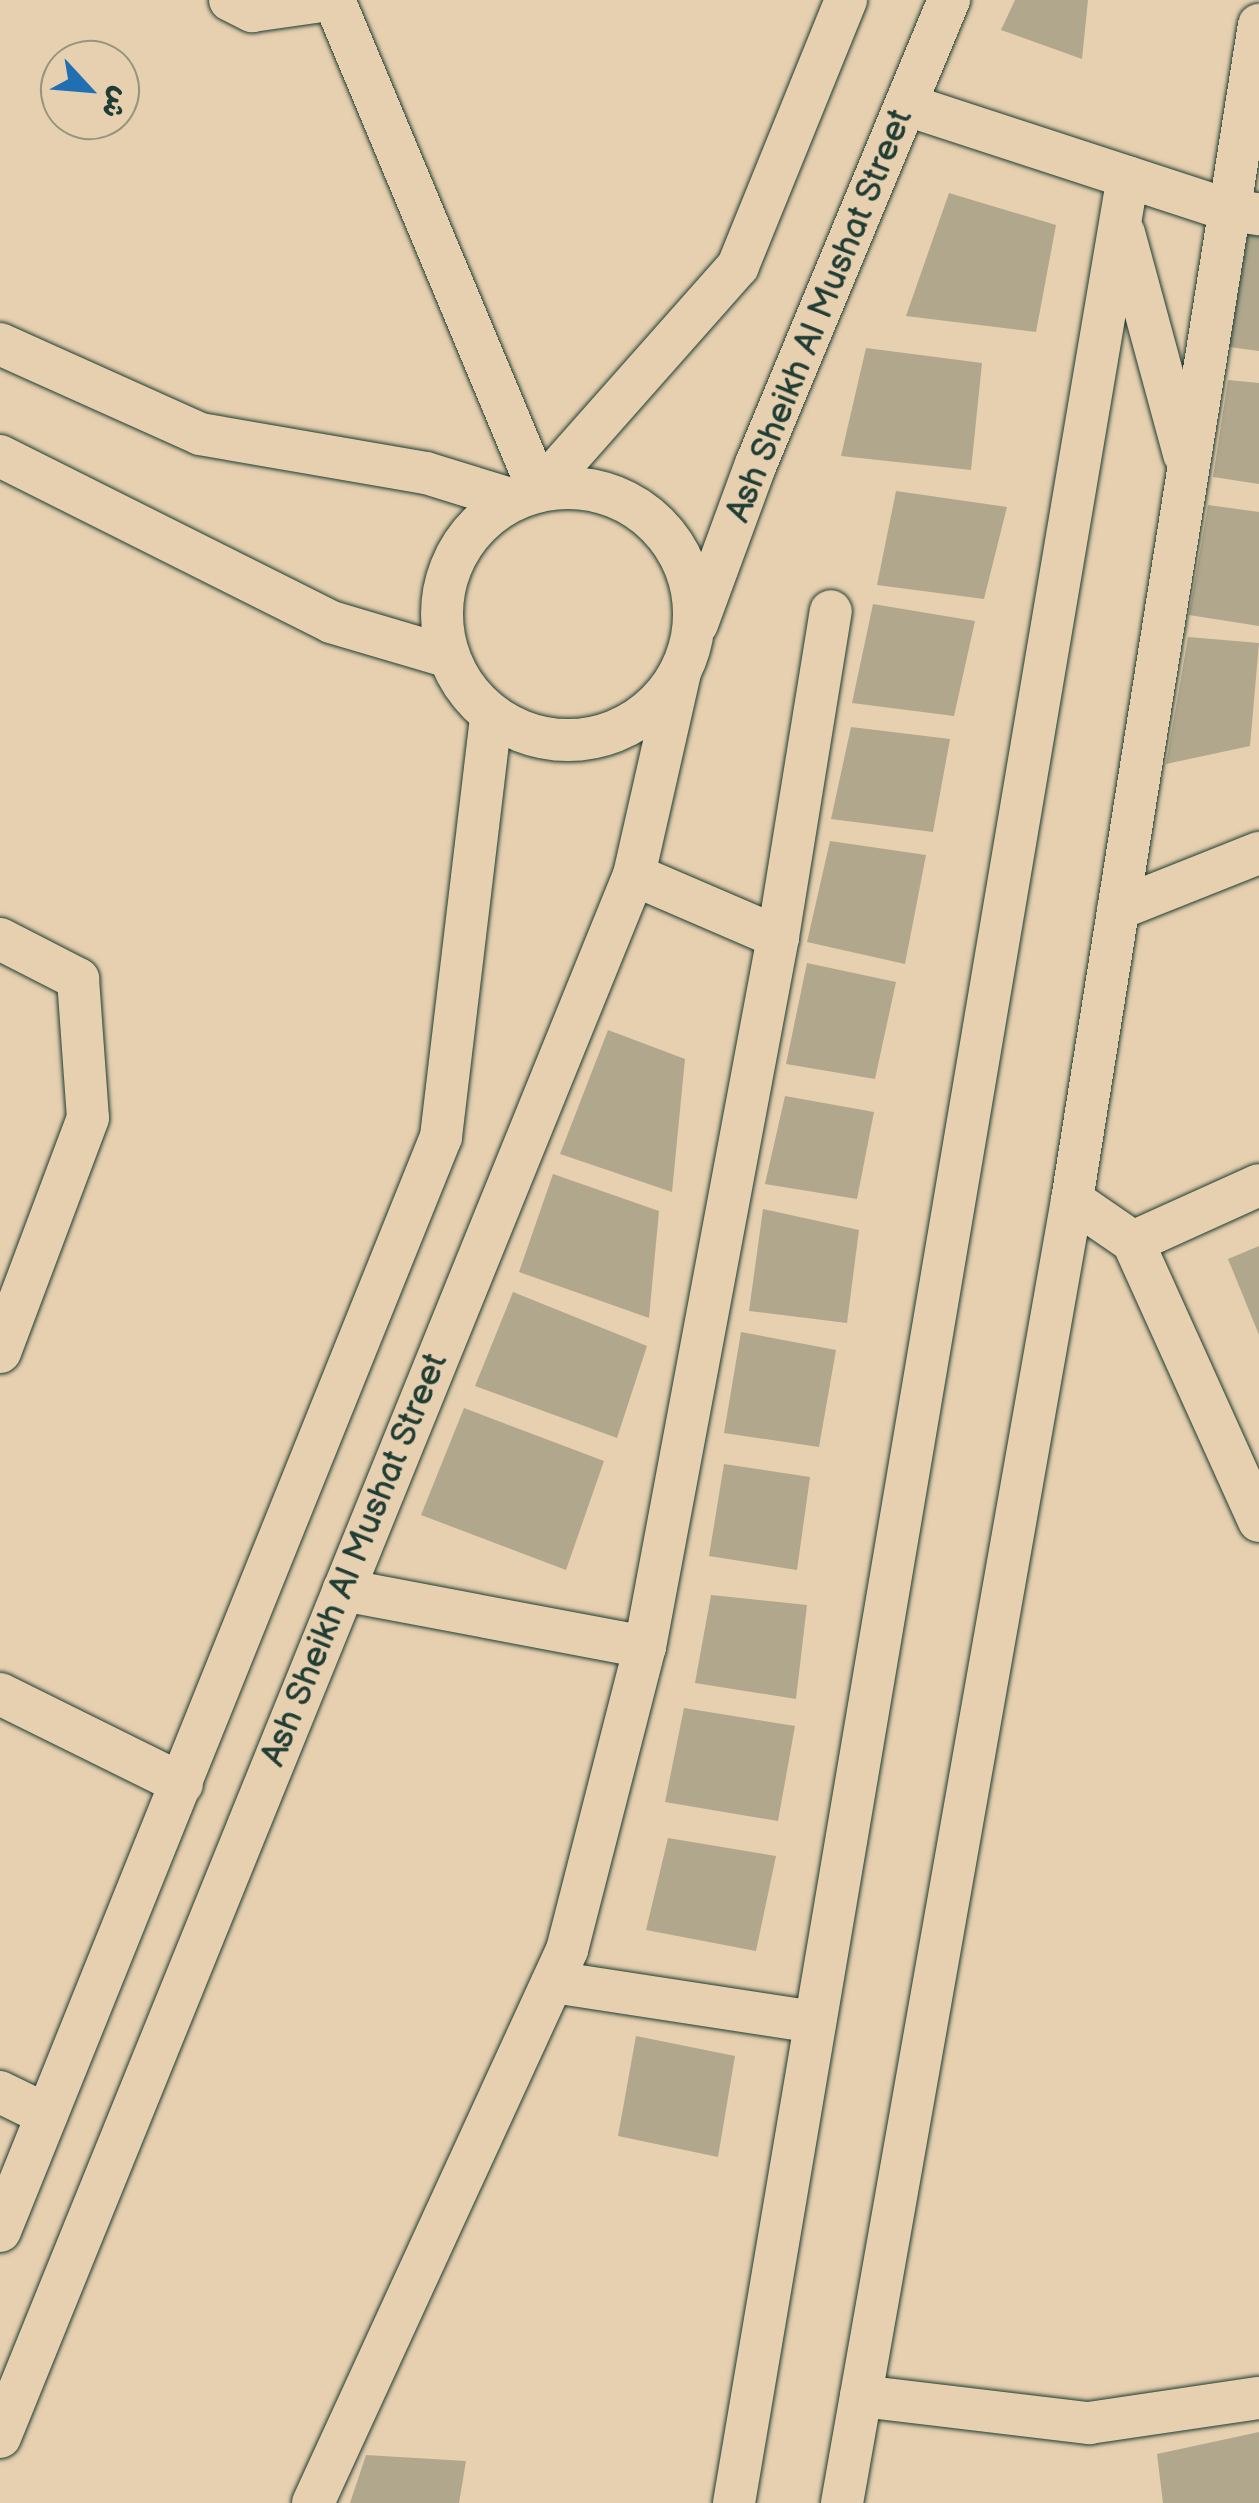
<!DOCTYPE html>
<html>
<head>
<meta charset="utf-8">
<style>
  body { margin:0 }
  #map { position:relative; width:1259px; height:2503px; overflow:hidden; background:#e7d0b0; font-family:"Balsamiq Sans","Playpen Sans Arabic",sans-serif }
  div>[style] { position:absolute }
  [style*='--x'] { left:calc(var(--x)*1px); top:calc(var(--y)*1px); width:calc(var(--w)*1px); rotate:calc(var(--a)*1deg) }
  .building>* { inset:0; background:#b0a78d }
  .roads { filter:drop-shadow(0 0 2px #1f3d34) drop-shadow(0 0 2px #1f3d34) }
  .minor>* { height:42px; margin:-21px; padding:0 21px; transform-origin:21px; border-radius:21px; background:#e7d0b0 }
  .minor>.ring { margin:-21px; padding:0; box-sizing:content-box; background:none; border:42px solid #e7d0b0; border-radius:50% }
  span { translate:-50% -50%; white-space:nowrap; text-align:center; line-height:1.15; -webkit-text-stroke:8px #e7d0b0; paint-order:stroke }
  .street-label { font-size:35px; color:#1f3d34 }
  .north { position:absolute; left:40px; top:40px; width:100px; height:100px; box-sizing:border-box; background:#e7d0b0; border:2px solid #97957e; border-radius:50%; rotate:116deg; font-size:28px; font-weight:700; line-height:40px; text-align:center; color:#1f3d34 }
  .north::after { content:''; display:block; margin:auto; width:35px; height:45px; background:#1f6fb2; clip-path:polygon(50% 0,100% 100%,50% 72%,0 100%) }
</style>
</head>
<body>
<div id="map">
  <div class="building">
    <div style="clip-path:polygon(1015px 0,1088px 0,1082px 59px,1001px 30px)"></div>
    <div style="clip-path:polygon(949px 193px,1056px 225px,1036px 332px,906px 316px)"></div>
    <div style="clip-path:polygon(1248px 233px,1259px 234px,1259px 351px,1229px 347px)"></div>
    <div style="clip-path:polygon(866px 348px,982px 363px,971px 470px,841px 456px)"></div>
    <div style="clip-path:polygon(1228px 380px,1259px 383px,1259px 484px,1213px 477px)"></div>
    <div style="clip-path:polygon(896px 491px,1007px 507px,984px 599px,877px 585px)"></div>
    <div style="clip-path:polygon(1208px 505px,1259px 512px,1259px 626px,1189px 615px)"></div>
    <div style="clip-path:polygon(873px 604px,975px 621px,954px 716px,852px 703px)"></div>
    <div style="clip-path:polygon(1188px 637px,1259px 643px,1250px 746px,1166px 764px)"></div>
    <div style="clip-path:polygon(851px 727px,950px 739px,933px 832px,831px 819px)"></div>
    <div style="clip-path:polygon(830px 841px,926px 855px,905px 964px,807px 942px)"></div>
    <div style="clip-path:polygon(807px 963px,896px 982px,875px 1079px,786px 1064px)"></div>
    <div style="clip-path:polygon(608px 1030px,685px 1059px,672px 1192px,560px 1154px)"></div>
    <div style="clip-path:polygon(785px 1096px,874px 1112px,857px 1199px,765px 1184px)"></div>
    <div style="clip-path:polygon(553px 1174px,659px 1211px,649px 1318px,519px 1272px)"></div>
    <div style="clip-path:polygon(763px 1209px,859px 1230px,847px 1323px,749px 1311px)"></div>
    <div style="clip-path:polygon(1259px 1246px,1259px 1335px,1228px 1259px)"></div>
    <div style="clip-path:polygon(513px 1292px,647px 1346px,617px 1438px,475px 1386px)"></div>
    <div style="clip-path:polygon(741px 1332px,836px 1350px,819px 1447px,724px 1433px)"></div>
    <div style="clip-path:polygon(464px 1408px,604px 1461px,566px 1570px,421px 1515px)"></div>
    <div style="clip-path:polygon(724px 1464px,810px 1477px,797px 1570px,709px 1556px)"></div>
    <div style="clip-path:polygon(711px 1595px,807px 1605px,796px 1699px,695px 1683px)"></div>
    <div style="clip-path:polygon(684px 1708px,795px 1726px,778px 1821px,665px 1802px)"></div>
    <div style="clip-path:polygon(668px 1838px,776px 1856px,756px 1951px,646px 1930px)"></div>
    <div style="clip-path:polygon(636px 2036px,735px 2056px,718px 2157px,618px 2136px)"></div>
    <div style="clip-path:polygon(1259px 2432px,1259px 2503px,1163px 2503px,1157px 2454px)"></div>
    <div style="clip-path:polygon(366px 2455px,466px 2461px,459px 2503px,350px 2503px)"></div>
  </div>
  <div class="roads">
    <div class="minor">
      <div style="--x:230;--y:0;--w:25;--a:27"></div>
      <div style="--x:252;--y:11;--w:78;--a:-8.1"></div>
      <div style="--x:334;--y:0;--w:532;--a:67.34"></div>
      <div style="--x:539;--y:491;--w:300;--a:-48.5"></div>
      <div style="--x:738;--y:266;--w:287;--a:-67.9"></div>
      <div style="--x:907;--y:105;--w:339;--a:18.1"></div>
      <div style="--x:1229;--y:210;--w:30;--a:8"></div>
      <div style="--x:1124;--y:233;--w:229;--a:74.8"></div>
      <div style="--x:0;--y:344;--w:219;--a:24.2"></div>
      <div style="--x:200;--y:434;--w:229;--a:9.8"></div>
      <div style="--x:426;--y:473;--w:91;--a:17.2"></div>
      <div style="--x:0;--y:456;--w:370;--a:26.6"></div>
      <div style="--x:331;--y:622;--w:123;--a:16.5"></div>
      <div class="ring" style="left:442px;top:488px;width:210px;height:210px"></div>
      <div style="--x:697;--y:624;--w:171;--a:-69.8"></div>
      <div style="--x:756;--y:464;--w:503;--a:-67.42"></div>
      <div style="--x:634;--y:875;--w:157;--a:23.3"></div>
      <div style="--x:778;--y:937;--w:722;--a:100.61"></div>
      <div style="--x:1118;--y:909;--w:152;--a:-21.7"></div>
      <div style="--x:778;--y:937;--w:330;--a:-80.8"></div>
      <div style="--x:0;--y:939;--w:88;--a:27.1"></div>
      <div style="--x:78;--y:979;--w:139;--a:85.9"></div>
      <div style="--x:88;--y:1118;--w:250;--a:110.6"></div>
      <div style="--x:1072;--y:1200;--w:74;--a:34.5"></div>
      <div style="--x:1133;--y:1242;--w:306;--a:65.7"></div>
      <div style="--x:1133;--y:1242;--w:138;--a:-24.3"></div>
      <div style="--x:0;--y:1694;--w:203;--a:26.3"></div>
      <div style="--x:553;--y:1982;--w:265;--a:8.7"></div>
      <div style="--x:0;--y:2092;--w:52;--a:26.1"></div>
      <div style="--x:0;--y:2231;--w:1180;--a:-68.05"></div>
      <div style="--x:441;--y:1137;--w:424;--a:-83.2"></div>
      <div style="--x:861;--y:2396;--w:230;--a:6.8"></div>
      <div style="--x:1089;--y:2423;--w:172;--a:-8.4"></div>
      <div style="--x:0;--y:2437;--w:1686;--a:-67.91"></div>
      <div style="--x:634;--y:875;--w:207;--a:-77.2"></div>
      <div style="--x:313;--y:2503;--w:609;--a:-65.33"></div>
      <div style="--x:567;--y:1950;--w:313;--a:-75.6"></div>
      <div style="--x:645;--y:1647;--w:307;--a:-169.3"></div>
      <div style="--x:734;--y:2503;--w:2359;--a:-80.39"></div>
      <div style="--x:842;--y:2503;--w:1323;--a:-79.99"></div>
      <div style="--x:1072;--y:1200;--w:1190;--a:-80.96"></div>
    </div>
  </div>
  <div class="street-label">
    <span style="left:820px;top:316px;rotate:-68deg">Ash Sheikh Al Mushat Street</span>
    <span style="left:355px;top:1560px;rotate:-68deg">Ash Sheikh Al Mushat Street</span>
  </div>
  <div class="north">ش</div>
</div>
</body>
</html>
